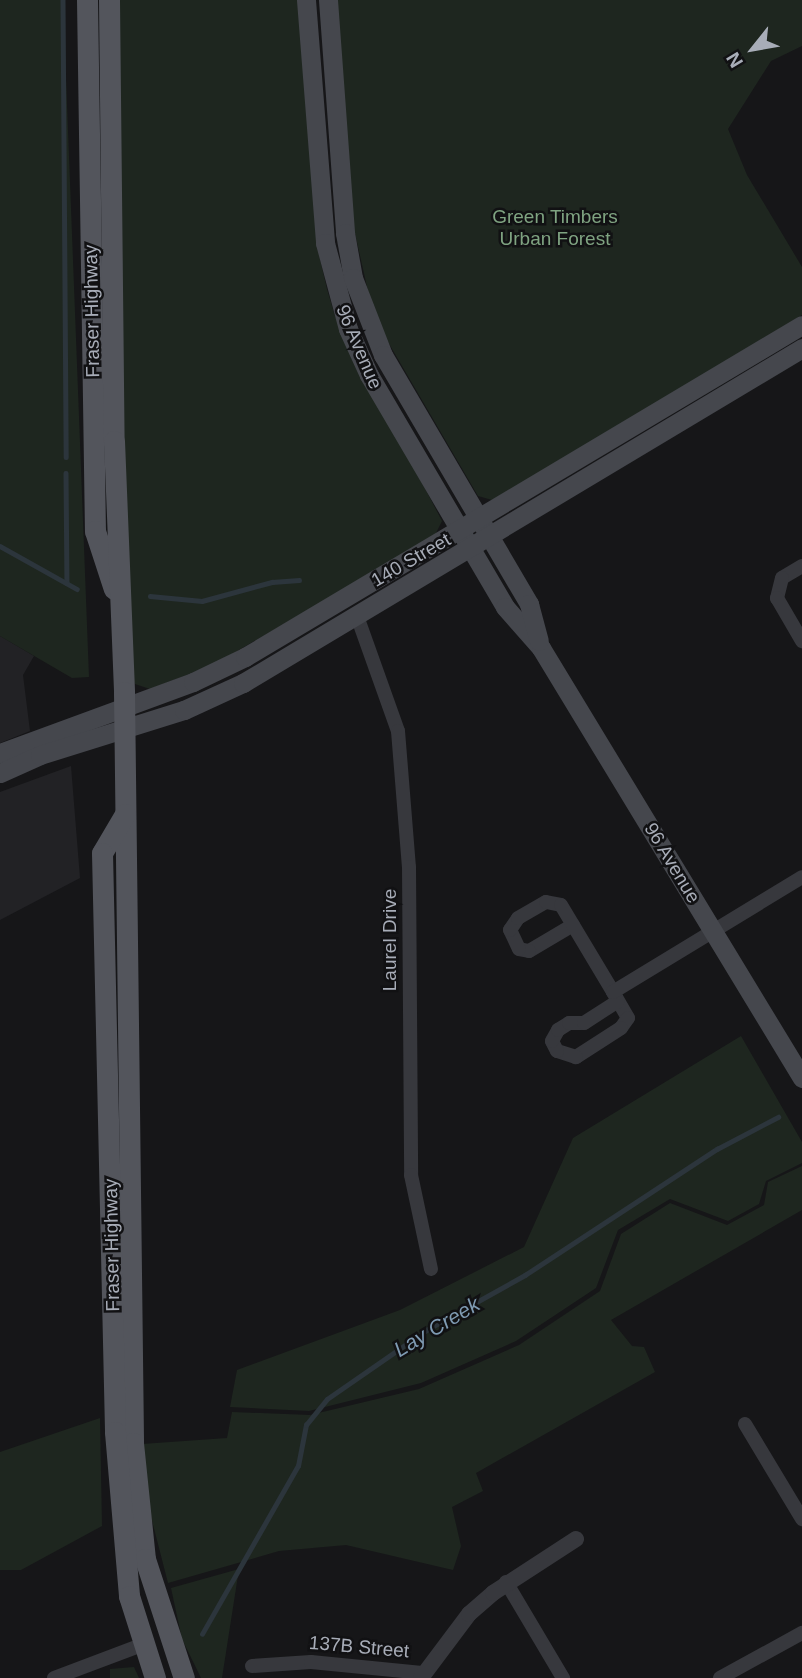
<!DOCTYPE html>
<html>
<head>
<meta charset="utf-8">
<style>
  body { margin:0 }
  #map { position:relative; width:802px; height:1678px; overflow:hidden; background:#161618; font-family:Helvetica,sans-serif }
  div>[style] { position:absolute }
  [style*='--x'] { left:calc(var(--x)*1px); top:calc(var(--y)*1px); width:calc(var(--w)*1px); rotate:calc(var(--a)*1deg) }
  .built>* { inset:0; background:#222225 }
  .green>* { inset:0; background:#1e261f }
  .stream>* { height:4.5px; margin:-2.25px; padding:0 2.25px; transform-origin:2.25px; border-radius:2.25px; background:#2c353c }
  .minor>* { height:14px; margin:-7px; padding:0 7px; transform-origin:7px; border-radius:7px; background:#37383d }
  .tertiary>* { height:16px; margin:-8px; padding:0 8px; transform-origin:8px; border-radius:8px; background:#37383d }
  .secondary>* { height:19px; margin:-9.5px; padding:0 9.5px; transform-origin:9.5px; border-radius:9.5px; background:#45474d }
  .primary>* { height:21px; margin:-10.5px; padding:0 10.5px; transform-origin:10.5px; border-radius:10.5px; background:#53555c }
  span { translate:-50% -50%; white-space:nowrap; text-align:center; line-height:1.15; -webkit-text-stroke:5px #111113; paint-order:stroke }
  .park-label { font-size:19px; color:#7fa381 }
  .street-label { font-size:19px; color:#a8adb8 }
  .water-label { font-size:21px; color:#7f9bb3; font-style:italic }
  .north { position:absolute; left:718px; top:14px; width:70px; height:70px; -webkit-text-stroke:5px #111113; paint-order:stroke; rotate:239deg; font-size:19px; font-weight:700; line-height:28px; text-align:center; color:#a8adb8 }
  .north::after { content:''; display:block; margin:auto; width:24px; height:32px; background:#a8adb8; clip-path:polygon(50% 0,100% 100%,50% 72%,0 100%) }
</style>
</head>
<body>
<div id="map">
  <div class="built">
    <div style="clip-path:polygon(0 636px,34px 656px,23px 675px,30px 731px,0 743px)"></div>
    <div style="clip-path:polygon(71px 766px,80px 878px,0 920px,0 792px)"></div>
  </div>
  <div class="green">
    <div style="clip-path:polygon(0 0,63px 0,89px 677px,72px 678px,0 636px)"></div>
    <div style="clip-path:polygon(114px 0,298px 0,320px 259px,327px 289px,335px 316px,442px 521px,434px 537px,213px 665px,150px 689px,135px 684px,129px 673px)"></div>
    <div style="clip-path:polygon(337px 0,802px 0,802px 46px,771px 61px,728px 129px,747px 175px,802px 267px,802px 315px,505px 494px,492px 500px,478px 496px,388px 342px,370px 300px,354px 229px)"></div>
    <div style="clip-path:polygon(741px 1036px,802px 1142px,802px 1163px,766px 1181px,759px 1204px,728px 1221px,670px 1199px,618px 1230px,596px 1288px,516px 1341px,421px 1383px,309px 1411px,230px 1407px,237px 1370px,400px 1310px,524px 1247px,573px 1138px)"></div>
    <div style="clip-path:polygon(802px 1166px,802px 1210px,611px 1320px,632px 1346px,644px 1347px,655px 1372px,476px 1473px,483px 1491px,452px 1507px,461px 1546px,453px 1570px,346px 1545px,279px 1551px,168px 1583px,147px 1501px,142px 1444px,227px 1438px,232px 1412px,310px 1415px,419px 1389px,519px 1345px,600px 1291px,621px 1234px,670px 1203px,727px 1225px,764px 1205px,768px 1182px)"></div>
    <div style="clip-path:polygon(100px 1418px,102px 1526px,21px 1570px,0 1570px,0 1452px)"></div>
    <div style="clip-path:polygon(239px 1569px,222px 1678px,201px 1678px,182px 1639px,171px 1588px)"></div>
    <div style="clip-path:polygon(134px 1667px,139px 1678px,110px 1678px,110px 1669px)"></div>
  </div>
  <div class="stream">
    <div style="--x:63;--y:0;--w:457;--a:89.6"></div>
    <div style="--x:66;--y:473;--w:110;--a:89.5"></div>
    <div style="--x:0;--y:546;--w:88;--a:29.2"></div>
    <div style="--x:150;--y:596;--w:52;--a:5.5"></div>
    <div style="--x:202;--y:601;--w:73;--a:-15.2"></div>
    <div style="--x:272;--y:582;--w:27;--a:-4"></div>
    <div style="--x:202;--y:1634;--w:193;--a:-60.3"></div>
    <div style="--x:298;--y:1466;--w:42;--a:-79"></div>
    <div style="--x:306;--y:1425;--w:33;--a:-51"></div>
    <div style="--x:327;--y:1399;--w:123;--a:-34.7"></div>
    <div style="--x:428;--y:1329;--w:111;--a:-29.1"></div>
    <div style="--x:525;--y:1275;--w:230;--a:-33.3"></div>
    <div style="--x:717;--y:1149;--w:69;--a:-27.7"></div>
  </div>
  <div class="minor">
    <div style="--x:802;--y:566;--w:23;--a:149"></div>
    <div style="--x:782;--y:578;--w:21;--a:104"></div>
    <div style="--x:777;--y:598;--w:50;--a:59.8"></div>
    <div style="--x:357;--y:616;--w:122;--a:70.4"></div>
    <div style="--x:398;--y:731;--w:136;--a:85.4"></div>
    <div style="--x:409;--y:867;--w:308;--a:89.6"></div>
    <div style="--x:411;--y:1175;--w:96;--a:78"></div>
    <div style="--x:573;--y:925;--w:51;--a:149.4"></div>
    <div style="--x:529;--y:951;--w:10;--a:-169"></div>
    <div style="--x:519;--y:949;--w:21;--a:-115"></div>
    <div style="--x:510;--y:930;--w:14;--a:-56"></div>
    <div style="--x:518;--y:918;--w:32;--a:-30"></div>
    <div style="--x:546;--y:902;--w:15;--a:11"></div>
    <div style="--x:561;--y:905;--w:101;--a:59.1"></div>
    <div style="--x:613;--y:992;--w:30;--a:60"></div>
    <div style="--x:628;--y:1018;--w:12;--a:125"></div>
    <div style="--x:621;--y:1028;--w:54;--a:147.2"></div>
    <div style="--x:576;--y:1057;--w:20;--a:-162"></div>
    <div style="--x:557;--y:1051;--w:11;--a:-117"></div>
    <div style="--x:552;--y:1041;--w:13;--a:-61"></div>
    <div style="--x:558;--y:1030;--w:13;--a:-32"></div>
    <div style="--x:569;--y:1023;--w:15;--a:0"></div>
    <div style="--x:584;--y:1023;--w:40;--a:-32.9"></div>
    <div style="--x:613;--y:992;--w:221;--a:-31.3"></div>
    <div style="--x:745;--y:1424;--w:111;--a:59"></div>
    <div style="--x:506;--y:1582;--w:112;--a:59.3"></div>
    <div style="--x:252;--y:1666;--w:59;--a:-3.9"></div>
    <div style="--x:311;--y:1662;--w:114;--a:5.6"></div>
    <div style="--x:54;--y:1678;--w:94;--a:-20.6"></div>
    <div style="--x:720;--y:1678;--w:94;--a:-28.8"></div>
  </div>
  <div class="tertiary">
    <div style="--x:421;--y:1678;--w:80;--a:-53.1"></div>
    <div style="--x:469;--y:1614;--w:32;--a:-41"></div>
    <div style="--x:493;--y:1593;--w:99;--a:-33"></div>
  </div>
  <div class="secondary">
    <div style="--x:306;--y:0;--w:244;--a:85.5"></div>
    <div style="--x:325;--y:243;--w:89;--a:75"></div>
    <div style="--x:348;--y:329;--w:51;--a:65.5"></div>
    <div style="--x:369;--y:375;--w:269;--a:59.6"></div>
    <div style="--x:505;--y:607;--w:55;--a:48.7"></div>
    <div style="--x:541;--y:648;--w:503;--a:58.74"></div>
    <div style="--x:328;--y:0;--w:234;--a:85.8"></div>
    <div style="--x:345;--y:233;--w:46;--a:79.9"></div>
    <div style="--x:353;--y:278;--w:83;--a:68.7"></div>
    <div style="--x:383;--y:355;--w:289;--a:59.6"></div>
    <div style="--x:529;--y:604;--w:38;--a:75"></div>
    <div style="--x:0;--y:753;--w:206;--a:-20.2"></div>
    <div style="--x:193;--y:682;--w:58;--a:-25.7"></div>
    <div style="--x:245;--y:657;--w:648;--a:-30.8"></div>
    <div style="--x:0;--y:773;--w:44;--a:-24.2"></div>
    <div style="--x:40;--y:755;--w:151;--a:-17.4"></div>
    <div style="--x:184;--y:710;--w:65;--a:-24.6"></div>
    <div style="--x:243;--y:683;--w:652;--a:-30.93"></div>
  </div>
  <div class="primary">
    <div style="--x:87;--y:0;--w:531;--a:89.14"></div>
    <div style="--x:95;--y:531;--w:61;--a:71.9"></div>
    <div style="--x:109;--y:0;--w:441;--a:89.4"></div>
    <div style="--x:114;--y:441;--w:251;--a:87.7"></div>
    <div style="--x:124;--y:692;--w:751;--a:89.31"></div>
    <div style="--x:133;--y:1443;--w:117;--a:84.1"></div>
    <div style="--x:145;--y:1559;--w:125;--a:71.9"></div>
    <div style="--x:125;--y:814;--w:45;--a:120.5"></div>
    <div style="--x:102;--y:853;--w:579;--a:88.71"></div>
    <div style="--x:115;--y:1432;--w:165;--a:85.1"></div>
    <div style="--x:129;--y:1596;--w:86;--a:72.4"></div>
  </div>
  <div class="park-label">
    <span style="left:555px;top:228px">Green Timbers<br>Urban Forest</span>
  </div>
  <div class="street-label">
    <span style="left:92px;top:311px;rotate:-91deg">Fraser Highway</span>
    <span style="left:359px;top:347px;rotate:67deg">96 Avenue</span>
    <span style="left:411px;top:560px;rotate:-30deg">140 Street</span>
    <span style="left:672px;top:863px;rotate:59deg">96 Avenue</span>
    <span style="left:390px;top:940px;rotate:-90deg">Laurel Drive</span>
    <span style="left:112px;top:1245px;rotate:-91deg">Fraser Highway</span>
    <span style="left:359px;top:1647px;rotate:5deg">137B Street</span>
  </div>
  <div class="water-label">
    <span style="left:437px;top:1327px;rotate:-31deg">Lay Creek</span>
  </div>
  <div class="north">N</div>
</div>
</body>
</html>
